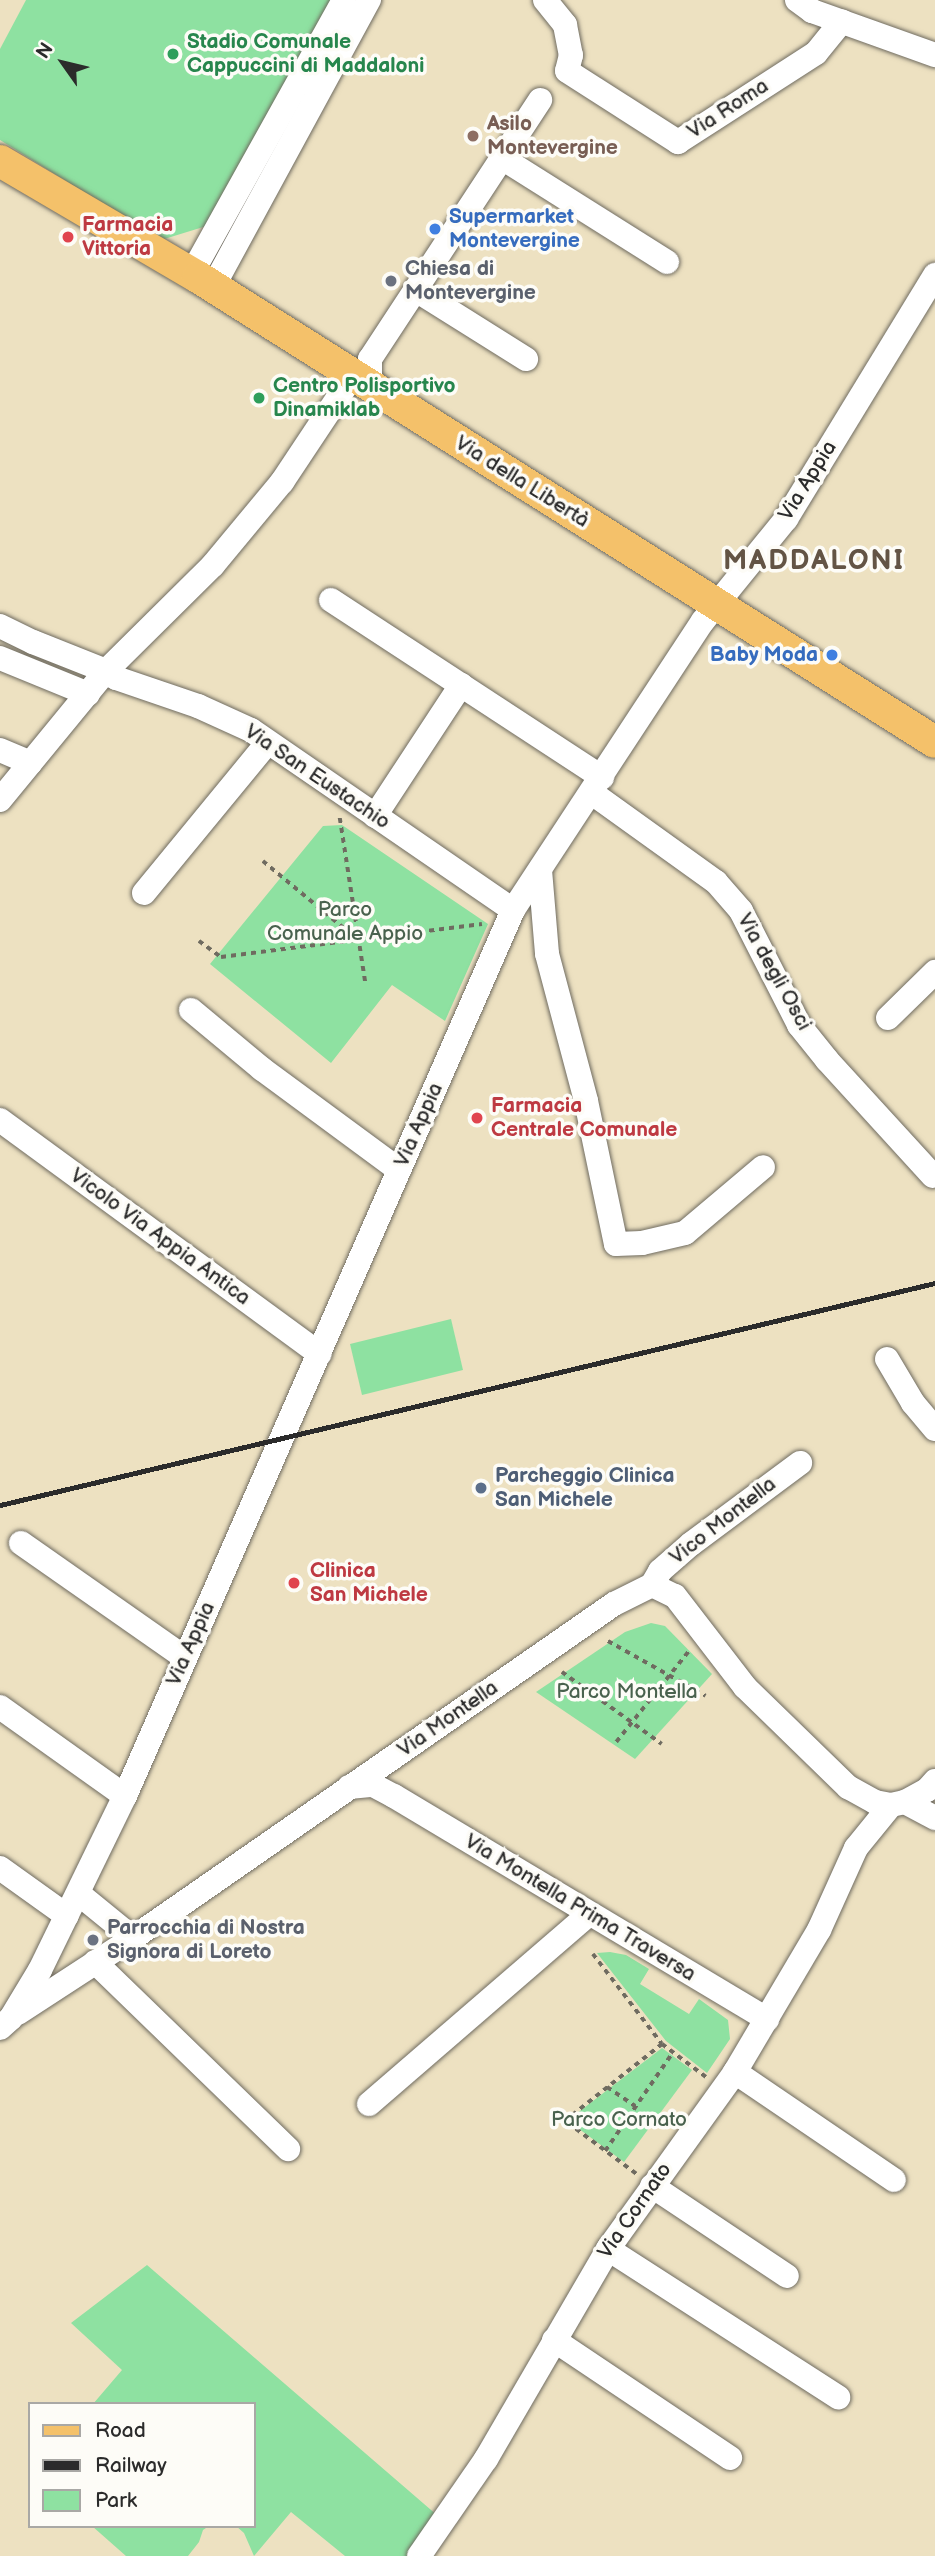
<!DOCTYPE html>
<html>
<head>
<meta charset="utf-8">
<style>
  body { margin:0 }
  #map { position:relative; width:935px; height:2556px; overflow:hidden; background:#ede1c1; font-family:"Balsamiq Sans",sans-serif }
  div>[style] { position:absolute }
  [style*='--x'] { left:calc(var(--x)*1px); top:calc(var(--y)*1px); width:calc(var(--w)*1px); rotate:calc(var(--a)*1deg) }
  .green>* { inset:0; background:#8ee1a1 }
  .path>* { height:3.5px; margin-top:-1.75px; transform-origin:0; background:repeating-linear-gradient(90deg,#6f6b60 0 5px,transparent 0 10px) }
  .roads { filter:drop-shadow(0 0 2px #6f6b60) drop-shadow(0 0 2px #6f6b60) }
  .minor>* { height:24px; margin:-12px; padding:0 12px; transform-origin:12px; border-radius:12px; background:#fff }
  .major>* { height:32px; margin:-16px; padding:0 16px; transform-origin:16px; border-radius:16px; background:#f4c16a }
  .rail>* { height:5px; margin:-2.5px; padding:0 2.5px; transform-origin:2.5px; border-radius:2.5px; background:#2b2b2b }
  .dots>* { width:19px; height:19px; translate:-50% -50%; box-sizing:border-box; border:4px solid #fdfcf7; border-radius:50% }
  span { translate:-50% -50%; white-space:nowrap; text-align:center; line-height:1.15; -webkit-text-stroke:7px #fdfcf7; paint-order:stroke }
  .leisure-label { font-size:21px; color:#27864d; font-weight:700 }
  .left { translate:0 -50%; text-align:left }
  .street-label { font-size:21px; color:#2b2b2b }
  .education-label { font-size:21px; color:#785e54; font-weight:700 }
  .shop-label { font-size:21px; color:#366cbe; font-weight:700 }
  .right { translate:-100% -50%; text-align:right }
  .health-label { font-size:21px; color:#be3a42; font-weight:700 }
  .worship-label { font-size:21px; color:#5b616d; font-weight:700 }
  .park-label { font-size:21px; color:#49624e }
  .service-label { font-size:21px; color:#4e5e75; font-weight:700 }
  .district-label { font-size:28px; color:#635445; font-weight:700; letter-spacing:2px }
  .legend { position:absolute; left:28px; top:2402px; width:228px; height:126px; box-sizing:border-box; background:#fdfcf7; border:2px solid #a9a8a5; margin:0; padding:9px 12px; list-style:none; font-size:21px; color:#2b2b2b }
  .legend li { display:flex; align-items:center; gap:14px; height:35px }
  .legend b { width:35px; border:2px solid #a9a8a5 }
  .north { position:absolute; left:28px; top:28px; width:70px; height:70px; -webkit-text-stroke:5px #fdfcf7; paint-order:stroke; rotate:304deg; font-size:19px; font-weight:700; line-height:28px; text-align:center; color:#2b2b2b }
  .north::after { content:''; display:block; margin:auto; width:24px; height:32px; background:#2b2b2b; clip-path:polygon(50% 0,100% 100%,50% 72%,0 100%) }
</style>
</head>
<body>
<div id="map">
  <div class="green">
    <div style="clip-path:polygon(26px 0,335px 0,213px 224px,161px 240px,0 140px,0 49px)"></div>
    <div style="clip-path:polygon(342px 825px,488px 924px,445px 1021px,392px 985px,331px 1063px,210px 964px,323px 826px)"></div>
    <div style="clip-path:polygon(451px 1319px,463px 1370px,362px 1395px,350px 1344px)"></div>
    <div style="clip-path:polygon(651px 1623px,665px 1626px,712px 1674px,635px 1759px,536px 1692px,625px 1632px)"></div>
    <div style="clip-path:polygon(610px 1952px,626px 1955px,649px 1969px,640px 1984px,689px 2014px,699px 1999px,728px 2020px,730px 2039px,707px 2073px,666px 2041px,597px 1953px)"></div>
    <div style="clip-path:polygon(662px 2048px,692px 2070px,624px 2162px,575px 2126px,576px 2114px)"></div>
    <div style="clip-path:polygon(147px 2265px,438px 2516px,407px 2556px,345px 2556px,291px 2512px,254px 2556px,244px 2533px,236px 2526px,254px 2526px,254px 2404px,93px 2404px,122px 2370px,71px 2323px)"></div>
    <div style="clip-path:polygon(92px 2526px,209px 2526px,203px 2530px,199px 2542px,188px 2556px,126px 2556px)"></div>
  </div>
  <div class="path">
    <div style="--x:340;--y:818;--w:169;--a:81.2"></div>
    <div style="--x:263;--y:861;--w:124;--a:39.7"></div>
    <div style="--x:199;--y:941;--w:27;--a:36"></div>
    <div style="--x:221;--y:957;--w:263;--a:-7.2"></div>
    <div style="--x:608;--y:1641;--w:112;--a:29.3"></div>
    <div style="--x:562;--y:1672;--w:123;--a:35.8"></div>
    <div style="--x:616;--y:1742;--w:117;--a:-51.3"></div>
    <div style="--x:593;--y:1954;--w:113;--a:52.5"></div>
    <div style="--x:607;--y:2087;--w:34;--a:34"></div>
    <div style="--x:605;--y:2151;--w:120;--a:-55.5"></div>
    <div style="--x:636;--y:2174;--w:82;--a:-143.4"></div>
    <div style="--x:570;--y:2125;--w:10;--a:-79"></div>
    <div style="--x:572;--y:2115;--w:115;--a:-38.3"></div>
    <div style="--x:662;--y:2044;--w:55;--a:36.9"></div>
  </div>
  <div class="roads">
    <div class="minor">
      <div style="--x:545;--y:0;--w:32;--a:51"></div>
      <div style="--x:565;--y:25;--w:31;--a:79"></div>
      <div style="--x:571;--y:55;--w:16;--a:104"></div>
      <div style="--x:567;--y:71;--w:132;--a:32.6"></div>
      <div style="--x:678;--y:142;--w:164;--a:-32.8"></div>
      <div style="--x:816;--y:53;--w:41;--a:-50.9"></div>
      <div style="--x:797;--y:0;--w:19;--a:36"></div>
      <div style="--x:812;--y:11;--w:131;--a:19.7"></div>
      <div style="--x:502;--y:158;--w:195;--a:32.2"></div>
      <div style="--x:192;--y:273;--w:312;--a:-60.9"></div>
      <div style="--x:213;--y:287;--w:327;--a:-61.5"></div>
      <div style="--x:416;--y:290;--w:130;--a:32.1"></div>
      <div style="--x:370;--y:386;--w:27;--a:-90"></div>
      <div style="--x:370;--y:359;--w:310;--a:-56.7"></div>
      <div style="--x:331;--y:600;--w:324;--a:33.2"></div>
      <div style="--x:0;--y:626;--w:37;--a:26"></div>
      <div style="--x:33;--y:642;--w:79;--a:21.7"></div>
      <div style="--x:106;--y:671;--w:12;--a:35"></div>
      <div style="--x:116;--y:678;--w:87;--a:18.9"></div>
      <div style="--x:198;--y:706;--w:58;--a:24.4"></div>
      <div style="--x:251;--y:730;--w:318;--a:34.5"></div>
      <div style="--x:0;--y:658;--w:95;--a:22.2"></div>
      <div style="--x:0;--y:750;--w:33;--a:23"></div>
      <div style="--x:592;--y:793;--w:153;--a:35.7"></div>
      <div style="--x:716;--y:882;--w:38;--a:49"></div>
      <div style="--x:741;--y:911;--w:128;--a:63"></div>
      <div style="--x:799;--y:1025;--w:45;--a:51.3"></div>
      <div style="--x:827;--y:1060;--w:157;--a:47.6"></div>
      <div style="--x:0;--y:800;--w:167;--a:-50.6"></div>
      <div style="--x:106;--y:671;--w:151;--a:-44.7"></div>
      <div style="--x:213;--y:565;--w:108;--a:-50.3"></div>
      <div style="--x:282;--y:482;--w:128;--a:-56.4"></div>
      <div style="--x:375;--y:816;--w:157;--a:-56.7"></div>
      <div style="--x:540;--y:870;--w:84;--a:85.2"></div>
      <div style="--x:547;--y:954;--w:152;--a:75.1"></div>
      <div style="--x:586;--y:1101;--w:146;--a:78.2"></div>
      <div style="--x:616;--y:1244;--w:26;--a:-2"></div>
      <div style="--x:642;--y:1243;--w:44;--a:-13.1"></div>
      <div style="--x:685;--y:1233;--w:102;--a:-40.2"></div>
      <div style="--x:144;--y:893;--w:195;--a:-50.6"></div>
      <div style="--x:191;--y:1010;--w:92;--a:39.7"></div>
      <div style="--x:262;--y:1069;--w:170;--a:36.4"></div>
      <div style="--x:888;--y:1018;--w:66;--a:-44.4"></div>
      <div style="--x:0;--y:1120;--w:396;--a:36.2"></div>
      <div style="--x:887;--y:1359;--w:51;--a:59.4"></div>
      <div style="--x:913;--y:1403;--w:34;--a:50"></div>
      <div style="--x:21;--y:1543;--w:199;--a:35"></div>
      <div style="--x:652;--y:1585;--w:16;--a:-60"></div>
      <div style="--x:660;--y:1571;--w:41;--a:-41.1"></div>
      <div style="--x:691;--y:1544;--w:136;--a:-36.6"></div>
      <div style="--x:0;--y:1707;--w:153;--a:35.5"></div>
      <div style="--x:349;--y:1787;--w:24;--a:-5"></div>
      <div style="--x:373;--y:1785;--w:24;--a:28"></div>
      <div style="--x:394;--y:1796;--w:435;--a:30.9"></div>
      <div style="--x:905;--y:1802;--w:34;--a:28"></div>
      <div style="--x:0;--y:1868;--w:82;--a:35.6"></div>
      <div style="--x:79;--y:1894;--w:70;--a:39.2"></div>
      <div style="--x:95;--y:1962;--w:269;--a:44.1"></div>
      <div style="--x:18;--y:2013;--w:137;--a:-33.1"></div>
      <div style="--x:133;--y:1938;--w:586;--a:-34.78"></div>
      <div style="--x:614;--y:1604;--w:42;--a:-26.6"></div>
      <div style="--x:652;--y:1585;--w:25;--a:26"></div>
      <div style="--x:675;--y:1596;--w:115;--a:52.4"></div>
      <div style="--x:745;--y:1687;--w:144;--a:44.2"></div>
      <div style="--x:848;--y:1787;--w:31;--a:29"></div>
      <div style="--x:875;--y:1802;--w:16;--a:11"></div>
      <div style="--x:0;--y:2028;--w:15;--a:-42"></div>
      <div style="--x:11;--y:2018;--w:56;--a:-58.9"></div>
      <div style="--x:40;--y:1970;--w:194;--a:-64"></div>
      <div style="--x:125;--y:1796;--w:967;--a:-66.35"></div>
      <div style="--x:513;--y:910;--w:346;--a:-56.7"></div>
      <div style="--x:703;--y:621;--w:132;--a:-50.9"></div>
      <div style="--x:786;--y:519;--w:286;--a:-58.6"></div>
      <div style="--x:735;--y:2072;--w:192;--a:34.2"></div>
      <div style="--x:369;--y:2104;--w:291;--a:-40.8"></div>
      <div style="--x:652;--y:2186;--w:162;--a:33.7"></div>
      <div style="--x:608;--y:2249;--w:274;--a:32.8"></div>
      <div style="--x:554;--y:2340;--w:212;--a:33.8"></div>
      <div style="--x:419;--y:2556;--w:118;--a:-55.4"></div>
      <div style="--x:486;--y:2459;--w:243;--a:-59.8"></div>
      <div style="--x:608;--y:2249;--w:218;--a:-54.3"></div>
      <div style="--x:735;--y:2072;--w:165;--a:-59.4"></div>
      <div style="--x:819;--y:1930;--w:90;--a:-65.7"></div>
      <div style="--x:856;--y:1848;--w:55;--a:-50.9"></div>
      <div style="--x:891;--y:1805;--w:14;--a:-12"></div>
      <div style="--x:905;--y:1802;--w:25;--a:-29"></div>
      <div style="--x:927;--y:1790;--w:12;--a:-48"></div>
    </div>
    <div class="major">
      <div style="--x:0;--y:161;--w:229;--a:30.4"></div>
      <div style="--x:198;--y:277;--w:871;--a:32.25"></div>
    </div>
  </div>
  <div class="rail">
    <div style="--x:0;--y:1505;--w:961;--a:-13.36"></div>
  </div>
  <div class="dots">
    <div style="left:173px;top:54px;background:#2e9e5b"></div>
    <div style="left:473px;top:136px;background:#8d6e63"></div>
    <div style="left:435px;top:229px;background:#3f7fe0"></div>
    <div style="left:68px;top:237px;background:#e0444e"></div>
    <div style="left:391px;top:281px;background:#6b7280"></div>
    <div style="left:259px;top:398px;background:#2e9e5b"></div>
    <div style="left:832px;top:655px;background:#3f7fe0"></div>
    <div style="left:477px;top:1118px;background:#e0444e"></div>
    <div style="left:481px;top:1488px;background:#5c6f8a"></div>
    <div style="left:294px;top:1583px;background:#e0444e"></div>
    <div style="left:93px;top:1940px;background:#6b7280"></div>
  </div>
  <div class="leisure-label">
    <span class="left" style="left:187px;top:54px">Stadio Comunale<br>Cappuccini di Maddaloni</span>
    <span class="left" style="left:273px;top:398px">Centro Polisportivo<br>Dinamiklab</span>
  </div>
  <div class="street-label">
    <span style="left:728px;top:109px;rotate:-33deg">Via Roma</span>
    <span style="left:808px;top:481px;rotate:-58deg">Via Appia</span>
    <span style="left:522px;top:482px;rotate:32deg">Via della Libertà</span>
    <span style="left:317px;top:777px;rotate:34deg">Via San Eustachio</span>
    <span style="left:774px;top:972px;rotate:61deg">Via degli Osci</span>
    <span style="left:419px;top:1125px;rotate:-66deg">Via Appia</span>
    <span style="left:160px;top:1237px;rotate:36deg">Vicolo Via Appia Antica</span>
    <span style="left:723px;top:1521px;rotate:-38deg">Vico Montella</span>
    <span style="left:191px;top:1644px;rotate:-66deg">Via Appia</span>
    <span style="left:448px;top:1719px;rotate:-35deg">Via Montella</span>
    <span style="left:580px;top:1908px;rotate:31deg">Via Montella Prima Traversa</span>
    <span style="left:635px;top:2211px;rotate:-55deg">Via Cornato</span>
  </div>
  <div class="education-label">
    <span class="left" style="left:487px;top:136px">Asilo<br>Montevergine</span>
  </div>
  <div class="shop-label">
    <span class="left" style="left:449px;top:229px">Supermarket<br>Montevergine</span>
    <span class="right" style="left:818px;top:655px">Baby Moda</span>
  </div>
  <div class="health-label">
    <span class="left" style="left:82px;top:237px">Farmacia<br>Vittoria</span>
    <span class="left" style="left:491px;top:1118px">Farmacia<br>Centrale Comunale</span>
    <span class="left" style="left:310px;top:1583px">Clinica<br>San Michele</span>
  </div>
  <div class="worship-label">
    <span class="left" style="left:405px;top:281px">Chiesa di<br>Montevergine</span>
    <span class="left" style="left:107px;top:1940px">Parrocchia di Nostra<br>Signora di Loreto</span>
  </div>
  <div class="park-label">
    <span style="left:345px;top:922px">Parco<br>Comunale Appio</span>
    <span style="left:627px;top:1692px">Parco Montella</span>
    <span style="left:619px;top:2120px">Parco Cornato</span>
  </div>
  <div class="service-label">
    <span class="left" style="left:495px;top:1488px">Parcheggio Clinica<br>San Michele</span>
  </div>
  <div class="district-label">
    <span style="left:814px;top:561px">MADDALONI</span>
  </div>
  <ul class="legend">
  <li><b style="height:9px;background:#f4c16a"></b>Road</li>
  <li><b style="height:9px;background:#2b2b2b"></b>Railway</li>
  <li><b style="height:19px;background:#8ee1a1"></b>Park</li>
  </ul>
  <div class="north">N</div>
</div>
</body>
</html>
